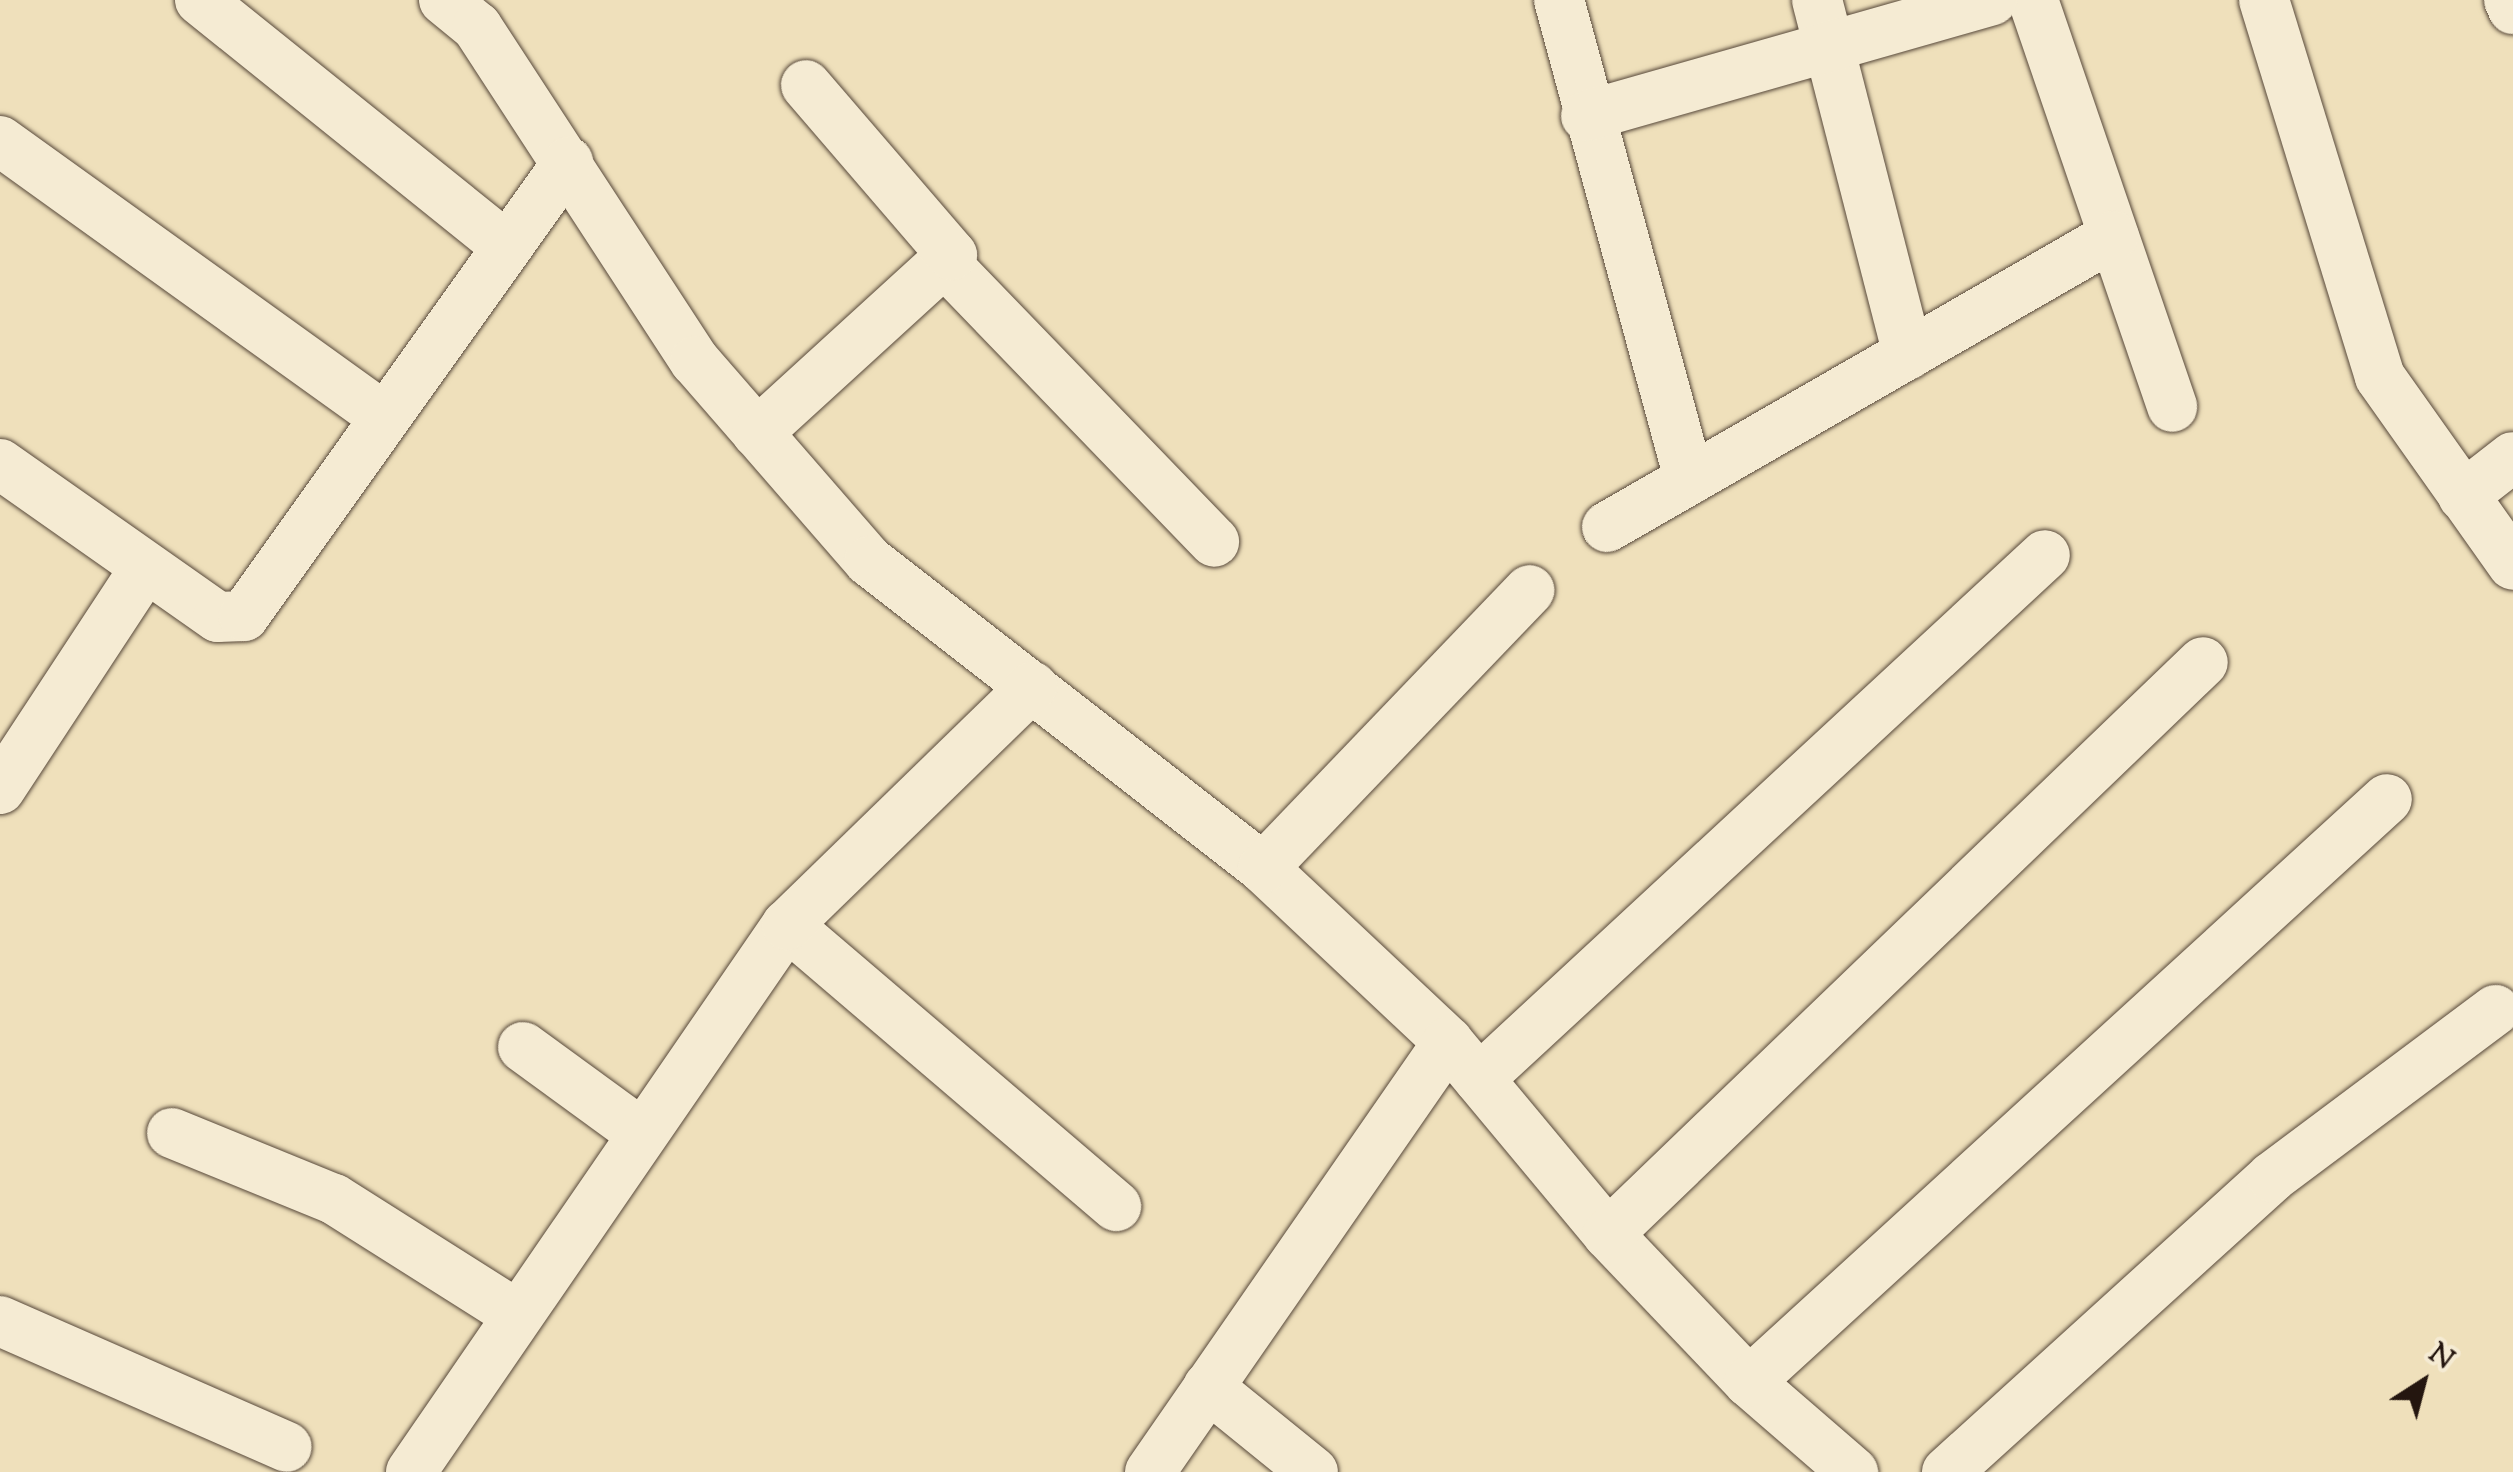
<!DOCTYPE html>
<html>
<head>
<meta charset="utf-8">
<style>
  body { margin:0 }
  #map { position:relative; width:2513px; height:1472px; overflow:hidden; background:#efe0bb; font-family:"Sorts Mill Goudy",serif }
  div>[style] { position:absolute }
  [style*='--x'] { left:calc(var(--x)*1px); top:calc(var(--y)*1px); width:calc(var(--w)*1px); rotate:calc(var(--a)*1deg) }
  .roads { filter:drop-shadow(0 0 2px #57483a) drop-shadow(0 0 2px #57483a) }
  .minor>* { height:50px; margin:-25px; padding:0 25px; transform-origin:25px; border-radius:25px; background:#f5ebd3 }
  span { translate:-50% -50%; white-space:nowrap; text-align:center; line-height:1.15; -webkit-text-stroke:10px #f5ebd3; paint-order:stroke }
  .north { position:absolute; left:2373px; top:1332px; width:100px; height:100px; -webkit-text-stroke:8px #f5ebd3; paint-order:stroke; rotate:36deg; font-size:28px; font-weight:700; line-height:40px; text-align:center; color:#24160f }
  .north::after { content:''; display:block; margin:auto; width:35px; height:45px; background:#24160f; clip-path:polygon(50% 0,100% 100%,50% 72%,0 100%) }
</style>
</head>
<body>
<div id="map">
  <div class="roads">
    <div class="minor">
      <div style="--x:200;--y:0;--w:391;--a:38.8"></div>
      <div style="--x:444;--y:0;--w:43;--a:39.3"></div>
      <div style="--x:477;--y:27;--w:399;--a:56.9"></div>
      <div style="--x:695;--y:361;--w:265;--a:49"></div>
      <div style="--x:869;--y:561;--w:499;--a:37.9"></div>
      <div style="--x:1263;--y:868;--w:254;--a:43.2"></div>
      <div style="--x:1448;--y:1042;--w:250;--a:50.2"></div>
      <div style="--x:1608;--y:1234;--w:204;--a:46.4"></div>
      <div style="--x:1749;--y:1382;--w:138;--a:40.9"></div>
      <div style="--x:1559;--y:0;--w:497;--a:74.8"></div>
      <div style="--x:1817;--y:0;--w:366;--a:75.6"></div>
      <div style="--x:2033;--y:0;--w:430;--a:71.1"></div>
      <div style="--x:2264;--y:0;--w:394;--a:72.9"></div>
      <div style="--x:2380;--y:377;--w:230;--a:54.7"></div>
      <div style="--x:2509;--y:0;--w:10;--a:66"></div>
      <div style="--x:1586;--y:116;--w:422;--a:-15.9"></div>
      <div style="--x:0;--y:141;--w:473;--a:35.7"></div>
      <div style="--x:946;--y:264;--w:386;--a:46"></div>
      <div style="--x:757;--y:433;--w:264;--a:-42.4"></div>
      <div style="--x:952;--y:255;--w:224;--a:-130.7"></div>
      <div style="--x:0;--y:464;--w:266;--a:35.1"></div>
      <div style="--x:218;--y:617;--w:26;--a:-2"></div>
      <div style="--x:244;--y:616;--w:558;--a:-54.49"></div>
      <div style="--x:2463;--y:496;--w:63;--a:-38"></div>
      <div style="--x:1607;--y:527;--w:584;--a:-29.9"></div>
      <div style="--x:0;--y:789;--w:264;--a:-56.7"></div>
      <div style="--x:1263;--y:868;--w:385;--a:-46.2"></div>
      <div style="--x:787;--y:925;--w:433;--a:40.5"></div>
      <div style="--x:523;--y:1047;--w:146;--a:36.1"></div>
      <div style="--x:1479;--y:1079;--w:771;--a:-42.79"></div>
      <div style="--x:172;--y:1133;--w:175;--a:22.2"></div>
      <div style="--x:334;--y:1199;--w:213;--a:32.3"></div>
      <div style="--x:1608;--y:1234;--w:825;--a:-43.87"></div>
      <div style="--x:0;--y:1321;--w:313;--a:23.7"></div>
      <div style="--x:1749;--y:1382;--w:864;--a:-42.42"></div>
      <div style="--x:1208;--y:1387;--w:135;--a:39"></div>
      <div style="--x:411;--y:1472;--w:664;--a:-55.5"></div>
      <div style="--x:787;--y:925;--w:342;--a:-44.2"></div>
      <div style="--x:1150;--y:1472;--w:523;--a:-55.28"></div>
      <div style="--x:1947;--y:1472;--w:439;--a:-42.2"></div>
      <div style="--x:2272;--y:1177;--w:279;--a:-36.8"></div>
    </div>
  </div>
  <div class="north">N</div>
</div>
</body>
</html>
